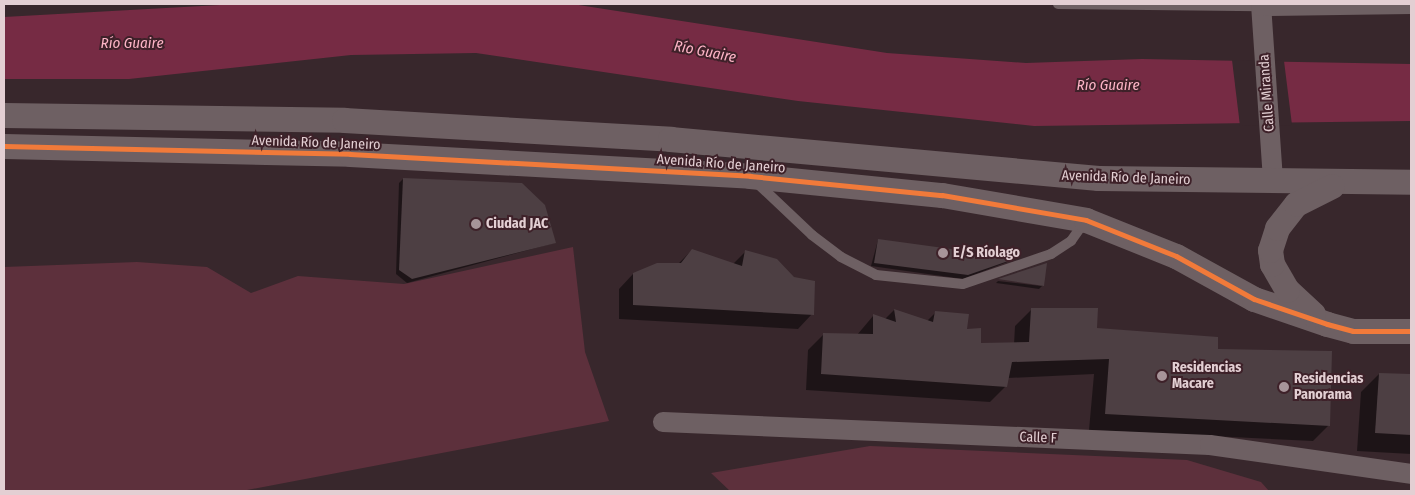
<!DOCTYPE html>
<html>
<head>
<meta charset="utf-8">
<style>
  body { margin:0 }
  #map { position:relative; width:1415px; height:495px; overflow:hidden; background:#38272c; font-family:"Fira Sans Condensed",sans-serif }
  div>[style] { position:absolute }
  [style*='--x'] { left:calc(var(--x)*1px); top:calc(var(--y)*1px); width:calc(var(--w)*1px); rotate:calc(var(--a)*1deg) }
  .green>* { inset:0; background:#5d303c }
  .water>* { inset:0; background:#762b44 }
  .pier>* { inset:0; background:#38272c }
  .shadow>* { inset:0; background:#0007 }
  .building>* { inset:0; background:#4d3f43 }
  .service>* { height:10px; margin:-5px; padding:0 5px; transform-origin:5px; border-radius:5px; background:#6e6063 }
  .minor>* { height:20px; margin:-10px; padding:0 10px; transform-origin:10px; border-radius:10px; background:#6e6063 }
  .tertiary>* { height:25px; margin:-12.5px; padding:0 12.5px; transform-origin:12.5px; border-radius:12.5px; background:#6e6063 }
  .cycleway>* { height:5px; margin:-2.5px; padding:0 2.5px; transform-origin:2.5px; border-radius:2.5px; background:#f17a3a }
  .dots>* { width:14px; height:14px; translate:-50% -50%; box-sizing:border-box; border:2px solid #3e2129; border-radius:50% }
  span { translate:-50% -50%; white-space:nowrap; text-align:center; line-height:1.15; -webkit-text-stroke:4px #3e2129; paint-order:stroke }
  .street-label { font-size:14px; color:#e3cfd3 }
  .poi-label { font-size:14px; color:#e3cfd3; font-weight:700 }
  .left { translate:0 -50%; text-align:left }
  .water-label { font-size:15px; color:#fdb4c6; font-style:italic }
  .frame { position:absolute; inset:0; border:5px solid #e3cfd3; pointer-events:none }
</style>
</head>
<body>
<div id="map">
  <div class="green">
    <div style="clip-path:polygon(573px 247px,585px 352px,609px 421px,242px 491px,4px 491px,4px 267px,137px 262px,207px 267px,251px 293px,298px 276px,404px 284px)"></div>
    <div style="clip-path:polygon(870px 446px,1187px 460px,1261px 482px,1269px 491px,730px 491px,711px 473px)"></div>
  </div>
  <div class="water">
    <div style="clip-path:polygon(238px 4px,572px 4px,887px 53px,1026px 63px,1142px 59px,1411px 64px,1411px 121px,1034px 126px,798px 101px,476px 53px,351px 55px,129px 79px,4px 79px,4px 17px)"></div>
  </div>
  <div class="pier">
    <div style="clip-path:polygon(1232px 60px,1284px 61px,1292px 125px,1240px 126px)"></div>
  </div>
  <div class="shadow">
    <div style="clip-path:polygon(403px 179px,554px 243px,407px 283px,396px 274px,399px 183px)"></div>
    <div style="clip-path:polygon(878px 240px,1015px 259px,963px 279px,871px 266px)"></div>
    <div style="clip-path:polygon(692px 250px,733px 264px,745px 252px,812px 314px,798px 329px,619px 319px,619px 289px,633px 274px,678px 264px)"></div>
    <div style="clip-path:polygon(998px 281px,1041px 286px,1043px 285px,1039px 289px,996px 283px)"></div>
    <div style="clip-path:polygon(894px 310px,927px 321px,936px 312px,980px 345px,1014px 344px,1015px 326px,1031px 310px,1096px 329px,1216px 350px,1329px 425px,1313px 441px,1089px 430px,1094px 374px,1008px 378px,1006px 386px,990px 402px,806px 390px,808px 350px,824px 334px,857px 335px,873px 316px,884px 320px)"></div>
    <div style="clip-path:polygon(1379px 374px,1411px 376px,1411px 454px,1357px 451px,1361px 392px)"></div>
  </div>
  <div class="building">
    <div style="clip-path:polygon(403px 178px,522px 183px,545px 205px,556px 243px,412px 279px,399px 270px)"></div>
    <div style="clip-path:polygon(878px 239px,1017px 258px,968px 275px,874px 263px)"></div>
    <div style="clip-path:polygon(692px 249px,742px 266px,745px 250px,777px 259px,794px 277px,815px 281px,814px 315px,633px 305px,633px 273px,657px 263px,681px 263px)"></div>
    <div style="clip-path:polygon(1047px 263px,1044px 286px,998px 279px)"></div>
    <div style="clip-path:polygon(1031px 308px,1098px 308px,1097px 328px,1218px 337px,1218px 349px,1332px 351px,1330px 426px,1105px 414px,1109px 359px,1012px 362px,1007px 387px,821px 374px,823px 333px,873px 334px,873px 314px,896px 322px,894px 309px,933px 322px,935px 311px,969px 314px,967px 329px,981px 328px,981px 343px,1029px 342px)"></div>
    <div style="clip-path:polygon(1379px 373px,1411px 374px,1411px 435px,1375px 433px)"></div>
  </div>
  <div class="service">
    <div style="--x:1058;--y:4;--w:203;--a:0.6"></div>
    <div style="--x:756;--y:182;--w:77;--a:43.4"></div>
    <div style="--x:812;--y:235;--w:36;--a:37"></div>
    <div style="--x:841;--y:257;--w:39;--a:27"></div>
    <div style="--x:876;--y:275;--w:87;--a:5.9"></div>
    <div style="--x:963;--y:284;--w:93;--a:-18.8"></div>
    <div style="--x:1051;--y:254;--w:24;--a:-33"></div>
    <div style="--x:1071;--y:241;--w:24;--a:-55"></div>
  </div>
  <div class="minor">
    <div style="--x:1261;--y:4;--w:178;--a:86.1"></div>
    <div style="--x:1261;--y:6;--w:150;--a:-0.8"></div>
    <div style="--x:663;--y:422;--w:547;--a:2.41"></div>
    <div style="--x:1210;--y:445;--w:203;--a:8.2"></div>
  </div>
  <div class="tertiary">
    <div style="--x:4;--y:115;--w:340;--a:0.8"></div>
    <div style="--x:344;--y:120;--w:327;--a:3.3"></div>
    <div style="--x:670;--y:139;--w:430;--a:5.2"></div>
    <div style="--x:1098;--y:178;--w:313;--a:0.7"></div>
    <div style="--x:4;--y:146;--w:346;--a:1.3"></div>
    <div style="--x:350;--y:154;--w:401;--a:3.1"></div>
    <div style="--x:750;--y:176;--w:193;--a:5.7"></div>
    <div style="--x:942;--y:195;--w:146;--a:9.8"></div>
    <div style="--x:1086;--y:220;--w:97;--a:21.8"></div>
    <div style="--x:1176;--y:256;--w:89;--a:28.9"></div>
    <div style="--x:1254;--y:299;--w:77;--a:18.9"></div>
    <div style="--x:1327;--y:324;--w:27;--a:15"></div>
    <div style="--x:1353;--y:331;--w:58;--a:0"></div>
    <div style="--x:1313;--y:314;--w:35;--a:-137"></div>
    <div style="--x:1287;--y:290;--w:30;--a:-120"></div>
    <div style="--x:1272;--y:264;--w:14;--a:-98"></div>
    <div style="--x:1270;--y:250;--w:23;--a:-72"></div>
    <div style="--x:1277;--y:228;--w:31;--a:-52"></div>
    <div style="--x:1296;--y:204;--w:40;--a:-26.6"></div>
  </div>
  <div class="cycleway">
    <div style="--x:4;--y:146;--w:346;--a:1.3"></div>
    <div style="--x:350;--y:154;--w:401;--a:3.1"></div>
    <div style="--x:750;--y:176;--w:193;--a:5.7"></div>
    <div style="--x:942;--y:195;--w:146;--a:9.8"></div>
    <div style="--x:1086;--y:220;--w:97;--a:21.8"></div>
    <div style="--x:1176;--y:256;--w:89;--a:28.9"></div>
    <div style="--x:1254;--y:299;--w:77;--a:18.9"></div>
    <div style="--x:1327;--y:324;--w:27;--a:15"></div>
    <div style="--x:1353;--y:331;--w:58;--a:0"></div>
  </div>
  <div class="dots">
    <div style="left:476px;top:224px;background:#a79499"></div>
    <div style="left:943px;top:253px;background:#a79499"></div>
    <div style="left:1162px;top:376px;background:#a79499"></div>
    <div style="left:1284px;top:387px;background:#a79499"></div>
  </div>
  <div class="street-label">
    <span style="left:1267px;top:93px;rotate:-94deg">Calle Miranda</span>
    <span style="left:316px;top:143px;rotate:2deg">Avenida Río de Janeiro</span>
    <span style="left:721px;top:164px;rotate:4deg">Avenida Río de Janeiro</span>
    <span style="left:1126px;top:178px;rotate:2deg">Avenida Río de Janeiro</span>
    <span style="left:1038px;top:438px;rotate:2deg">Calle F</span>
  </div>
  <div class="poi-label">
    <span class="left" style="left:486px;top:224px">Ciudad JAC</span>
    <span class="left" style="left:953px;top:253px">E/S Ríolago</span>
    <span class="left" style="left:1172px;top:376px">Residencias<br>Macare</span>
    <span class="left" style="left:1294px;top:387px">Residencias<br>Panorama</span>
  </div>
  <div class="water-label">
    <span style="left:132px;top:44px">Río Guaire</span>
    <span style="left:705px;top:52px;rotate:11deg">Río Guaire</span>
    <span style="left:1108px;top:86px">Río Guaire</span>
  </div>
  <div class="frame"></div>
</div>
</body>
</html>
